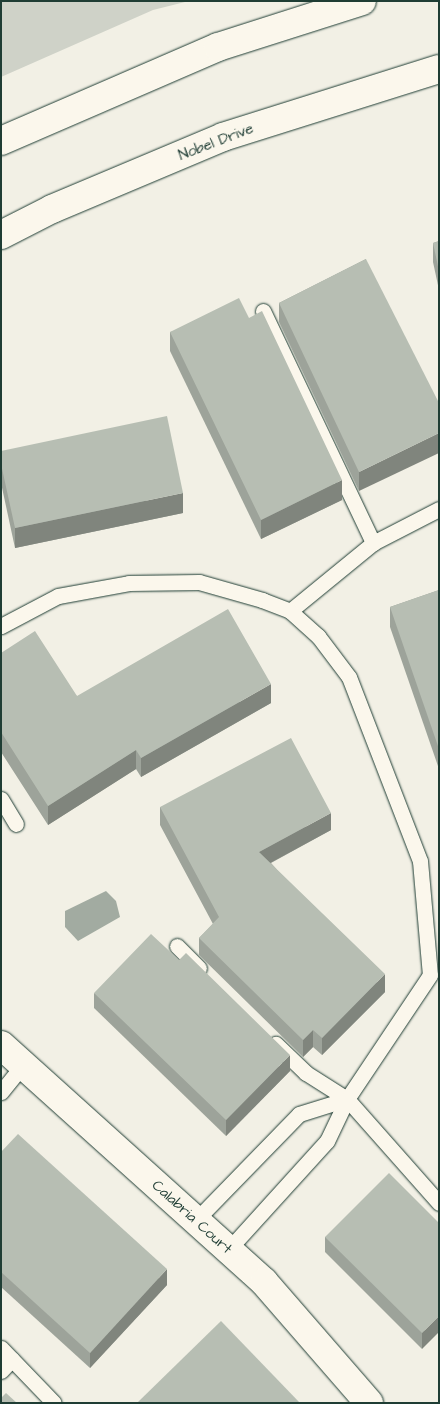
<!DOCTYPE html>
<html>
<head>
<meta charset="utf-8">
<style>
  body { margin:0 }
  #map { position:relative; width:440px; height:1404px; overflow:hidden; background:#f2f0e5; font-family:"Architects Daughter",sans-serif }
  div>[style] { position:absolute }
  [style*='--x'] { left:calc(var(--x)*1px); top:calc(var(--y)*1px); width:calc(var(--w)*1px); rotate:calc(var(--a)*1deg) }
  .green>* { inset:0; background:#cfd2c8 }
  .water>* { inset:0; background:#a2aba1 }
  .roads { filter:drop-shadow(0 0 1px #1f3d34) drop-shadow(0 0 1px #1f3d34) }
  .lane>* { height:15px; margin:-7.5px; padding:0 7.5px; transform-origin:7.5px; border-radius:7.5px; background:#fbf7ec }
  .street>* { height:28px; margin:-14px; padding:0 14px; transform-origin:14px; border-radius:14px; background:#fbf7ec }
  .secondary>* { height:28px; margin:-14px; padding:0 14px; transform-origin:14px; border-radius:14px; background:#fbf7ec }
  .wall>* { inset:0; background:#9da39a }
  .shaded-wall>* { inset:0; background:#80857d }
  .building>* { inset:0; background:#b7beb3 }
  span { translate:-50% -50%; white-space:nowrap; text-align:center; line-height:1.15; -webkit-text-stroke:4px #fbf7ec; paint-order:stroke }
  .street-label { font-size:15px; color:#1f3d34 }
  .frame { position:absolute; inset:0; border:2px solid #1f3d34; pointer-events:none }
</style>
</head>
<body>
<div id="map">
  <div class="green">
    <div style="clip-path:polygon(1px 1px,189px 1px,153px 10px,1px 77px)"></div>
  </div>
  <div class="water">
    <div style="clip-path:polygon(106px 891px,116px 901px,120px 917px,78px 941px,65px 927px,65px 911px)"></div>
  </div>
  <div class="roads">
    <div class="lane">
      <div style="--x:263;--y:311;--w:257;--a:64.6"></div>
      <div style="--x:290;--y:611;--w:107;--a:-39.3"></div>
      <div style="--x:373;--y:543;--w:74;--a:-27.3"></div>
      <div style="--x:1;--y:626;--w:64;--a:-27.8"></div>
      <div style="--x:58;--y:596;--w:72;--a:-10.4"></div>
      <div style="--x:129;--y:583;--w:70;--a:-0.8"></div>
      <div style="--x:199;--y:582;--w:66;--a:15.9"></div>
      <div style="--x:262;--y:600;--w:30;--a:21"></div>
      <div style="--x:290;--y:611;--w:38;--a:42"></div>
      <div style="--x:318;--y:636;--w:51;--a:52.9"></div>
      <div style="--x:349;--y:677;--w:197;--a:68.9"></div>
      <div style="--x:420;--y:861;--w:114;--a:85"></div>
      <div style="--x:430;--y:975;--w:149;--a:123.8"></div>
      <div style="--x:347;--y:1099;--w:49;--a:-147.6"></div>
      <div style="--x:306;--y:1073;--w:42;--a:-136"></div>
      <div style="--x:1;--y:799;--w:29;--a:59"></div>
      <div style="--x:177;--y:946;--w:31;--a:45"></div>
      <div style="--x:1;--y:1092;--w:35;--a:-51"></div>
      <div style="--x:347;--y:1099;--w:139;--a:48.5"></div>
      <div style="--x:195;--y:1221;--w:149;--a:-45.8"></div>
      <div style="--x:299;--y:1114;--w:50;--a:-17.4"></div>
      <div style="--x:228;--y:1250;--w:147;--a:-47.8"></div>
      <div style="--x:327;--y:1141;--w:47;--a:-64.5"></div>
      <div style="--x:1;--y:1348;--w:76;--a:46.1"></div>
      <div style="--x:1;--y:1371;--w:16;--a:-47"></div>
    </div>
    <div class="street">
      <div style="--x:1;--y:1045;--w:354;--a:42"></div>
      <div style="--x:264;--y:1282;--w:160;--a:49"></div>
    </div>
    <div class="secondary">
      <div style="--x:1;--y:141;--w:236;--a:-23.4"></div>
      <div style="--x:218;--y:47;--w:151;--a:-17.7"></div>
      <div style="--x:1;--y:235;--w:57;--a:-27"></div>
      <div style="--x:52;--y:209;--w:186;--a:-22.8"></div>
      <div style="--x:223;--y:137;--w:226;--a:-17.5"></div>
    </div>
  </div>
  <div class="wall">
    <div style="clip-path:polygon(439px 241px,439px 290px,433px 262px,433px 243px)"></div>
    <div style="clip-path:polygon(366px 259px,359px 491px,279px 322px,279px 303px)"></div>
    <div style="clip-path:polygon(249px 318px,342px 500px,261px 539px,170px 351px,170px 332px)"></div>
    <div style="clip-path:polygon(1px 451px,183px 513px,15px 548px,1px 483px)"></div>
    <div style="clip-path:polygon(439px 590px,439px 769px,390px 627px,390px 607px)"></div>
    <div style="clip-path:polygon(1px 653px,77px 696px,271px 703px,141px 777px,136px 769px,48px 825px,1px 752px)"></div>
    <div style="clip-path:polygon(160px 807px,331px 830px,271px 863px,385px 992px,322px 1055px,313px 1047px,303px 1057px,199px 955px,199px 938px,213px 924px,160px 825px)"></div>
    <div style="clip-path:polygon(94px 993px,290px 1071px,226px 1136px,94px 1008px)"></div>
    <div style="clip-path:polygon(1px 1152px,167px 1285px,90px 1368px,1px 1287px)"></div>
    <div style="clip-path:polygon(439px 1223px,422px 1349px,325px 1252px,325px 1237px)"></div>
  </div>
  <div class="shaded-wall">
    <div style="clip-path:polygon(439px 433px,439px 453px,359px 491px,359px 472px)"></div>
    <div style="clip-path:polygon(342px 480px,342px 500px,261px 539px,261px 520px)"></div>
    <div style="clip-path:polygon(183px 493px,183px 513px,15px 548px,15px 528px)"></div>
    <div style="clip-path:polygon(271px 684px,271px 703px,141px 777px,141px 758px)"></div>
    <div style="clip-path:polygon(136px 750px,136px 769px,48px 825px,48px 806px)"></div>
    <div style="clip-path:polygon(331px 813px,331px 830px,259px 869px,259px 852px)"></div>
    <div style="clip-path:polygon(385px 974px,385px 992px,322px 1055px,322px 1038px)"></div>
    <div style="clip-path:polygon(313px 1030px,313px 1047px,303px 1057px,303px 1040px)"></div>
    <div style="clip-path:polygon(290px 1055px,290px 1071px,226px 1136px,226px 1120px)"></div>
    <div style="clip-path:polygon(167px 1269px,167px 1285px,90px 1368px,90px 1353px)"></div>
    <div style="clip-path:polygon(439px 1316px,439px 1332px,422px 1349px,422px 1333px)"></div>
  </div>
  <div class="building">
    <div style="clip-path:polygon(439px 241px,439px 271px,433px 243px)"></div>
    <div style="clip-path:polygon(366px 259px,439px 403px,439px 433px,359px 472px,279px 303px)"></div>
    <div style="clip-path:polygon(239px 298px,249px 318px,262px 311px,342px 480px,261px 520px,170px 332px)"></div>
    <div style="clip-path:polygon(167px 416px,183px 493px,15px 528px,1px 464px,1px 451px)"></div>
    <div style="clip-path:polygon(439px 590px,439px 749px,390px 607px)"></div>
    <div style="clip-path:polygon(228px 609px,271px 684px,141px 758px,136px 750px,48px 806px,1px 732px,1px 653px,35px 631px,77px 696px)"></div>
    <div style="clip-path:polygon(291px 738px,331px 813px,259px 852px,385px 974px,322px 1038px,313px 1030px,303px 1040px,199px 938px,219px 917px,160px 807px)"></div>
    <div style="clip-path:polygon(151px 934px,179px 960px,186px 953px,290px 1055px,226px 1120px,94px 993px)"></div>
    <div style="clip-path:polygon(18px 1134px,167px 1269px,90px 1353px,1px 1272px,1px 1152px)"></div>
    <div style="clip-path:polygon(389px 1173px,439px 1223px,439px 1316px,422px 1333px,325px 1237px)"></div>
    <div style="clip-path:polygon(221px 1321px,300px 1403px,138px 1403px,138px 1402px)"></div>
    <div style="clip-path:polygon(6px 1393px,17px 1403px,1px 1403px,1px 1398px)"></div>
  </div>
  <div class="street-label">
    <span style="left:216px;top:142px;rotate:-21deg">Nobel Drive</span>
    <span style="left:192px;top:1217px;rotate:42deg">Calabria Court</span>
  </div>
  <div class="frame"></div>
</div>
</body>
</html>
